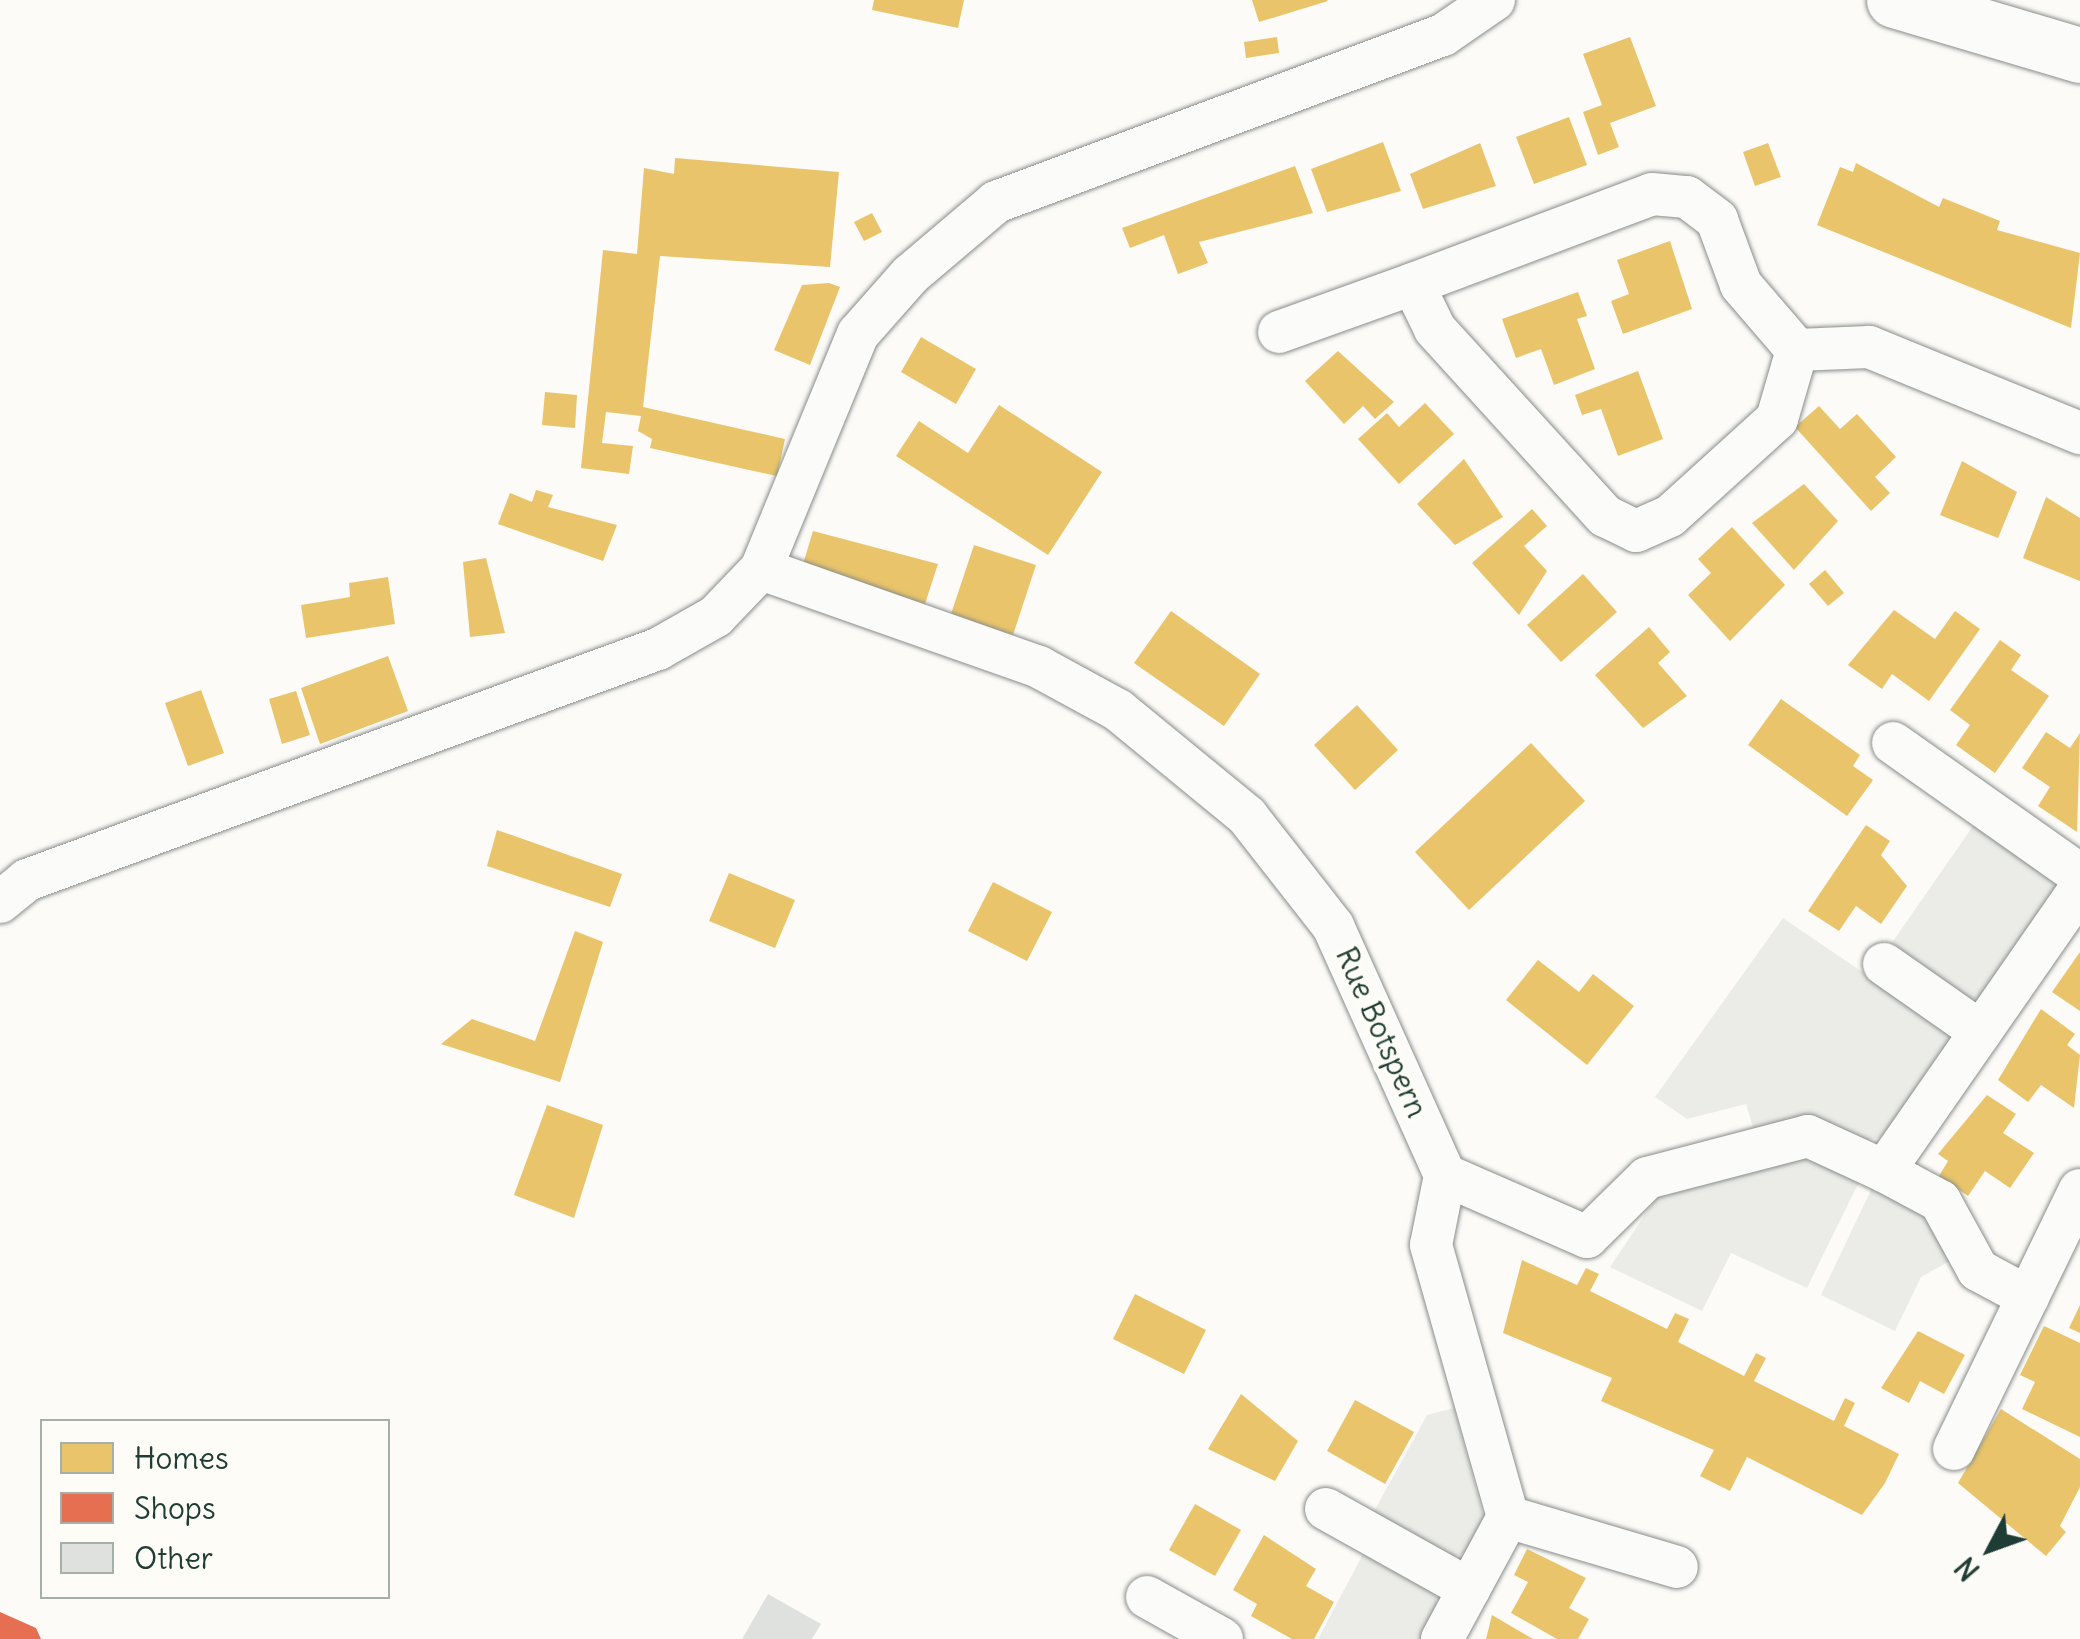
<!DOCTYPE html>
<html>
<head>
<meta charset="utf-8">
<style>
  body { margin:0 }
  #map { position:relative; width:2080px; height:1639px; overflow:hidden; background:#fcfbf8; font-family:Delius,sans-serif }
  div>[style] { position:absolute }
  [style*='--x'] { left:calc(var(--x)*1px); top:calc(var(--y)*1px); width:calc(var(--w)*1px); rotate:calc(var(--a)*1deg) }
  .green>* { inset:0; background:#ebece8 }
  .homes>* { inset:0; background:#e9c46a }
  .shops>* { inset:0; background:#e76f51 }
  .building>* { inset:0; background:#dfe1de }
  .roads { filter:drop-shadow(0 0 2px #888d8a) drop-shadow(0 0 2px #888d8a) }
  .street>* { height:42px; margin:-21px; padding:0 21px; transform-origin:21px; border-radius:21px; background:#fbfbf9 }
  .secondary>* { height:55px; margin:-27.5px; padding:0 27.5px; transform-origin:27.5px; border-radius:27.5px; background:#fbfbf9 }
  span { translate:-50% -50%; white-space:nowrap; text-align:center; line-height:1.15; -webkit-text-stroke:10px #fdfcf7; paint-order:stroke }
  .street-label { font-size:30px; color:#1f3d34 }
  .legend { position:absolute; left:40px; top:1419px; width:350px; height:180px; box-sizing:border-box; background:#fdfcf7; border:2px solid #a4b0a9; margin:0; padding:12px 18px; list-style:none; font-size:30px; color:#1f3d34 }
  .legend li { display:flex; align-items:center; gap:20px; height:50px }
  .legend b { width:50px; border:2px solid #a4b0a9 }
  .north { position:absolute; left:1940px; top:1499px; width:100px; height:100px; -webkit-text-stroke:8px #fdfcf7; paint-order:stroke; rotate:229deg; font-size:28px; font-weight:700; line-height:40px; text-align:center; color:#1f3d34 }
  .north::after { content:''; display:block; margin:auto; width:35px; height:45px; background:#1f3d34; clip-path:polygon(50% 0,100% 100%,50% 72%,0 100%) }
</style>
</head>
<body>
<div id="map">
  <div class="green">
    <div style="clip-path:polygon(1975px 823px,2052px 877px,2055px 893px,1983px 997px,1967px 1000px,1889px 947px)"></div>
    <div style="clip-path:polygon(1783px 918px,1946px 1029px,1949px 1046px,1888px 1135px,1861px 1142px,1786px 1118px,1787px 1125px,1755px 1134px,1746px 1104px,1687px 1119px,1655px 1097px)"></div>
    <div style="clip-path:polygon(1808px 1158px,1859px 1182px,1807px 1288px,1731px 1253px,1702px 1311px,1610px 1267px,1656px 1198px)"></div>
    <div style="clip-path:polygon(1872px 1188px,1931px 1216px,1950px 1261px,1921px 1277px,1895px 1331px,1821px 1295px)"></div>
    <div style="clip-path:polygon(1454px 1408px,1485px 1522px,1467px 1552px,1450px 1558px,1372px 1515px,1427px 1415px)"></div>
    <div style="clip-path:polygon(1363px 1554px,1435px 1594px,1439px 1611px,1424px 1639px,1318px 1639px)"></div>
  </div>
  <div class="homes">
    <div style="clip-path:polygon(874px 0,964px 0,958px 28px,872px 10px)"></div>
    <div style="clip-path:polygon(1252px 0,1327px 0,1328px 1px,1259px 22px)"></div>
    <div style="clip-path:polygon(1277px 37px,1279px 53px,1246px 58px,1244px 42px)"></div>
    <div style="clip-path:polygon(1630px 37px,1656px 106px,1610px 123px,1619px 147px,1598px 155px,1583px 112px,1602px 105px,1583px 54px)"></div>
    <div style="clip-path:polygon(1569px 117px,1587px 165px,1534px 184px,1516px 137px)"></div>
    <div style="clip-path:polygon(1383px 142px,1401px 191px,1327px 212px,1311px 169px)"></div>
    <div style="clip-path:polygon(1480px 143px,1496px 186px,1423px 209px,1410px 174px)"></div>
    <div style="clip-path:polygon(1768px 143px,1781px 177px,1755px 186px,1743px 152px)"></div>
    <div style="clip-path:polygon(675px 158px,839px 172px,830px 267px,660px 256px,643px 407px,785px 439px,777px 476px,650px 448px,652px 439px,638px 431px,641px 416px,606px 412px,602px 443px,633px 446px,629px 474px,581px 468px,603px 250px,637px 254px,644px 168px,674px 174px)"></div>
    <div style="clip-path:polygon(1856px 163px,1939px 207px,1943px 198px,2000px 221px,1997px 230px,2080px 253px,2071px 328px,1817px 225px,1840px 167px,1853px 172px)"></div>
    <div style="clip-path:polygon(1295px 166px,1313px 213px,1199px 242px,1208px 263px,1178px 274px,1164px 235px,1130px 248px,1122px 228px)"></div>
    <div style="clip-path:polygon(872px 213px,882px 232px,864px 241px,854px 222px)"></div>
    <div style="clip-path:polygon(1670px 241px,1692px 309px,1623px 334px,1611px 301px,1629px 294px,1617px 260px)"></div>
    <div style="clip-path:polygon(829px 283px,840px 287px,810px 365px,774px 350px,802px 285px)"></div>
    <div style="clip-path:polygon(1578px 292px,1587px 316px,1577px 319px,1595px 369px,1554px 385px,1541px 349px,1516px 358px,1502px 319px)"></div>
    <div style="clip-path:polygon(921px 337px,976px 369px,956px 404px,901px 372px)"></div>
    <div style="clip-path:polygon(1338px 351px,1394px 402px,1375px 419px,1363px 406px,1344px 424px,1305px 381px)"></div>
    <div style="clip-path:polygon(1638px 371px,1663px 439px,1618px 456px,1601px 409px,1582px 415px,1575px 395px)"></div>
    <div style="clip-path:polygon(545px 392px,577px 395px,575px 428px,542px 425px)"></div>
    <div style="clip-path:polygon(1425px 403px,1454px 434px,1399px 484px,1358px 439px,1387px 413px,1399px 427px)"></div>
    <div style="clip-path:polygon(999px 405px,1102px 472px,1048px 555px,896px 456px,919px 421px,968px 453px)"></div>
    <div style="clip-path:polygon(1819px 406px,1840px 429px,1857px 414px,1896px 457px,1875px 477px,1890px 493px,1871px 511px,1795px 427px)"></div>
    <div style="clip-path:polygon(1464px 459px,1503px 517px,1455px 545px,1417px 504px)"></div>
    <div style="clip-path:polygon(1962px 461px,2017px 492px,1998px 538px,1940px 515px)"></div>
    <div style="clip-path:polygon(1804px 484px,1838px 521px,1794px 570px,1752px 523px)"></div>
    <div style="clip-path:polygon(536px 490px,553px 495px,548px 507px,617px 525px,603px 561px,498px 524px,510px 493px,532px 502px)"></div>
    <div style="clip-path:polygon(2046px 497px,2080px 518px,2080px 581px,2023px 558px)"></div>
    <div style="clip-path:polygon(1532px 509px,1547px 526px,1524px 546px,1547px 571px,1519px 615px,1472px 563px)"></div>
    <div style="clip-path:polygon(1732px 527px,1785px 585px,1730px 641px,1688px 595px,1711px 573px,1698px 559px)"></div>
    <div style="clip-path:polygon(813px 531px,938px 564px,925px 604px,803px 564px)"></div>
    <div style="clip-path:polygon(974px 545px,1036px 565px,1013px 635px,951px 614px)"></div>
    <div style="clip-path:polygon(486px 558px,505px 633px,470px 637px,463px 562px)"></div>
    <div style="clip-path:polygon(1825px 570px,1844px 593px,1828px 606px,1809px 584px)"></div>
    <div style="clip-path:polygon(1583px 574px,1617px 612px,1561px 662px,1527px 625px)"></div>
    <div style="clip-path:polygon(388px 577px,395px 624px,306px 638px,301px 605px,350px 597px,349px 583px)"></div>
    <div style="clip-path:polygon(1894px 610px,1935px 639px,1955px 611px,1980px 629px,1929px 701px,1892px 674px,1882px 689px,1848px 665px)"></div>
    <div style="clip-path:polygon(1171px 611px,1260px 674px,1224px 726px,1134px 663px)"></div>
    <div style="clip-path:polygon(1649px 627px,1670px 652px,1658px 663px,1687px 696px,1643px 728px,1595px 675px)"></div>
    <div style="clip-path:polygon(2000px 640px,2021px 655px,2011px 670px,2049px 696px,1995px 773px,1956px 745px,1970px 725px,1950px 710px)"></div>
    <div style="clip-path:polygon(388px 656px,408px 711px,320px 744px,301px 688px)"></div>
    <div style="clip-path:polygon(201px 690px,224px 753px,188px 766px,165px 703px)"></div>
    <div style="clip-path:polygon(296px 691px,310px 735px,282px 744px,269px 699px)"></div>
    <div style="clip-path:polygon(1781px 699px,1860px 755px,1853px 766px,1873px 780px,1847px 816px,1748px 745px)"></div>
    <div style="clip-path:polygon(1357px 705px,1398px 750px,1355px 790px,1314px 745px)"></div>
    <div style="clip-path:polygon(2046px 732px,2070px 748px,2080px 733px,2077px 832px,2038px 806px,2050px 787px,2022px 768px)"></div>
    <div style="clip-path:polygon(1531px 743px,1585px 801px,1469px 910px,1415px 852px)"></div>
    <div style="clip-path:polygon(1866px 825px,1890px 841px,1881px 855px,1907px 886px,1881px 924px,1856px 906px,1839px 931px,1808px 911px)"></div>
    <div style="clip-path:polygon(497px 830px,622px 874px,610px 907px,487px 866px)"></div>
    <div style="clip-path:polygon(729px 873px,795px 900px,775px 948px,709px 921px)"></div>
    <div style="clip-path:polygon(993px 882px,1052px 912px,1027px 961px,968px 931px)"></div>
    <div style="clip-path:polygon(575px 931px,603px 942px,560px 1082px,441px 1044px,472px 1019px,535px 1041px)"></div>
    <div style="clip-path:polygon(2080px 952px,2080px 1011px,2052px 992px)"></div>
    <div style="clip-path:polygon(1538px 960px,1579px 992px,1593px 974px,1634px 1006px,1587px 1065px,1506px 1000px)"></div>
    <div style="clip-path:polygon(2041px 1009px,2075px 1034px,2067px 1045px,2080px 1055px,2074px 1108px,2041px 1085px,2028px 1102px,1998px 1080px)"></div>
    <div style="clip-path:polygon(1987px 1095px,2016px 1114px,2003px 1133px,2034px 1153px,2010px 1188px,1985px 1171px,1968px 1196px,1939px 1176px,1948px 1161px,1938px 1154px)"></div>
    <div style="clip-path:polygon(547px 1105px,603px 1125px,574px 1218px,514px 1195px)"></div>
    <div style="clip-path:polygon(1522px 1260px,1577px 1285px,1586px 1268px,1599px 1274px,1590px 1291px,1667px 1329px,1675px 1313px,1689px 1319px,1678px 1342px,1744px 1376px,1756px 1353px,1766px 1358px,1754px 1381px,1834px 1421px,1845px 1398px,1855px 1403px,1844px 1426px,1899px 1454px,1885px 1483px,1862px 1515px,1747px 1457px,1730px 1491px,1700px 1476px,1714px 1450px,1601px 1401px,1612px 1378px,1503px 1333px)"></div>
    <div style="clip-path:polygon(1135px 1294px,1206px 1330px,1184px 1374px,1113px 1339px)"></div>
    <div style="clip-path:polygon(2080px 1305px,2080px 1333px,2069px 1328px)"></div>
    <div style="clip-path:polygon(2044px 1326px,2080px 1343px,2080px 1437px,2022px 1409px,2035px 1382px,2020px 1375px)"></div>
    <div style="clip-path:polygon(1918px 1331px,1965px 1355px,1944px 1394px,1920px 1381px,1909px 1403px,1881px 1388px)"></div>
    <div style="clip-path:polygon(1241px 1394px,1298px 1441px,1275px 1481px,1208px 1449px)"></div>
    <div style="clip-path:polygon(1355px 1400px,1414px 1432px,1385px 1484px,1327px 1451px)"></div>
    <div style="clip-path:polygon(2001px 1409px,2080px 1459px,2080px 1487px,2060px 1526px,2066px 1532px,2046px 1556px,1958px 1483px)"></div>
    <div style="clip-path:polygon(1195px 1504px,1241px 1530px,1215px 1576px,1169px 1550px)"></div>
    <div style="clip-path:polygon(1264px 1535px,1316px 1569px,1306px 1586px,1334px 1602px,1314px 1639px,1292px 1639px,1251px 1616px,1257px 1604px,1233px 1590px)"></div>
    <div style="clip-path:polygon(1527px 1549px,1586px 1578px,1569px 1608px,1589px 1619px,1578px 1639px,1557px 1639px,1511px 1613px,1528px 1582px,1514px 1575px)"></div>
    <div style="clip-path:polygon(1492px 1615px,1533px 1639px,1486px 1639px)"></div>
  </div>
  <div class="shops">
    <div style="clip-path:polygon(0 1612px,36px 1628px,41px 1639px,0 1639px)"></div>
  </div>
  <div class="building">
    <div style="clip-path:polygon(768px 1594px,821px 1624px,812px 1639px,742px 1639px)"></div>
  </div>
  <div class="roads">
    <div class="street">
      <div style="--x:1279;--y:332;--w:142;--a:-19.7"></div>
      <div style="--x:1797;--y:350;--w:72;--a:106.2"></div>
      <div style="--x:1777;--y:419;--w:144;--a:137.8"></div>
      <div style="--x:1670;--y:516;--w:37;--a:156"></div>
      <div style="--x:1636;--y:531;--w:34;--a:-154"></div>
      <div style="--x:1605;--y:516;--w:253;--a:-132.3"></div>
      <div style="--x:1435;--y:329;--w:50;--a:-116.1"></div>
      <div style="--x:1413;--y:284;--w:255;--a:-20.6"></div>
      <div style="--x:1652;--y:194;--w:35;--a:5"></div>
      <div style="--x:1687;--y:197;--w:38;--a:37"></div>
      <div style="--x:1717;--y:220;--w:69;--a:69.7"></div>
      <div style="--x:1741;--y:285;--w:86;--a:49.3"></div>
      <div style="--x:1797;--y:350;--w:72;--a:-2.4"></div>
      <div style="--x:1869;--y:347;--w:228;--a:22.2"></div>
      <div style="--x:761;--y:569;--w:295;--a:19.4"></div>
      <div style="--x:1039;--y:667;--w:90;--a:28.6"></div>
      <div style="--x:1118;--y:710;--w:167;--a:39.4"></div>
      <div style="--x:1247;--y:816;--w:140;--a:52"></div>
      <div style="--x:1333;--y:926;--w:273;--a:65.8"></div>
      <div style="--x:1445;--y:1175;--w:71;--a:101.3"></div>
      <div style="--x:1431;--y:1245;--w:283;--a:74.2"></div>
      <div style="--x:1508;--y:1517;--w:139;--a:118.4"></div>
      <div style="--x:1893;--y:743;--w:229;--a:35.2"></div>
      <div style="--x:0;--y:902;--w:35;--a:-39"></div>
      <div style="--x:27;--y:880;--w:672;--a:-20.11"></div>
      <div style="--x:658;--y:649;--w:67;--a:-29.6"></div>
      <div style="--x:716;--y:616;--w:65;--a:-46.2"></div>
      <div style="--x:761;--y:569;--w:254;--a:-67.6"></div>
      <div style="--x:858;--y:334;--w:79;--a:-48.6"></div>
      <div style="--x:910;--y:275;--w:113;--a:-40.3"></div>
      <div style="--x:996;--y:202;--w:477;--a:-20.5"></div>
      <div style="--x:1443;--y:35;--w:62;--a:-34.5"></div>
      <div style="--x:1884;--y:964;--w:118;--a:35"></div>
      <div style="--x:1884;--y:1171;--w:64;--a:28.2"></div>
      <div style="--x:1940;--y:1201;--w:79;--a:61.2"></div>
      <div style="--x:1978;--y:1270;--w:57;--a:28.4"></div>
      <div style="--x:1445;--y:1175;--w:155;--a:23.6"></div>
      <div style="--x:1587;--y:1237;--w:84;--a:-44.5"></div>
      <div style="--x:1647;--y:1178;--w:166;--a:-14.6"></div>
      <div style="--x:1808;--y:1136;--w:84;--a:24.7"></div>
      <div style="--x:1884;--y:1171;--w:343;--a:-55.2"></div>
      <div style="--x:1954;--y:1449;--w:288;--a:-64.1"></div>
      <div style="--x:1326;--y:1509;--w:164;--a:29.2"></div>
      <div style="--x:1508;--y:1517;--w:176;--a:16.5"></div>
      <div style="--x:1147;--y:1597;--w:86;--a:29.2"></div>
    </div>
    <div class="secondary">
      <div style="--x:1894;--y:0;--w:194;--a:16.5"></div>
    </div>
  </div>
  <div class="street-label">
    <span style="left:1382px;top:1032px;rotate:66deg">Rue Botspern</span>
  </div>
  <ul class="legend">
  <li><b style="height:28px;background:#e9c46a"></b>Homes</li>
  <li><b style="height:28px;background:#e76f51"></b>Shops</li>
  <li><b style="height:28px;background:#dfe1de"></b>Other</li>
  </ul>
  <div class="north">N</div>
</div>
</body>
</html>
